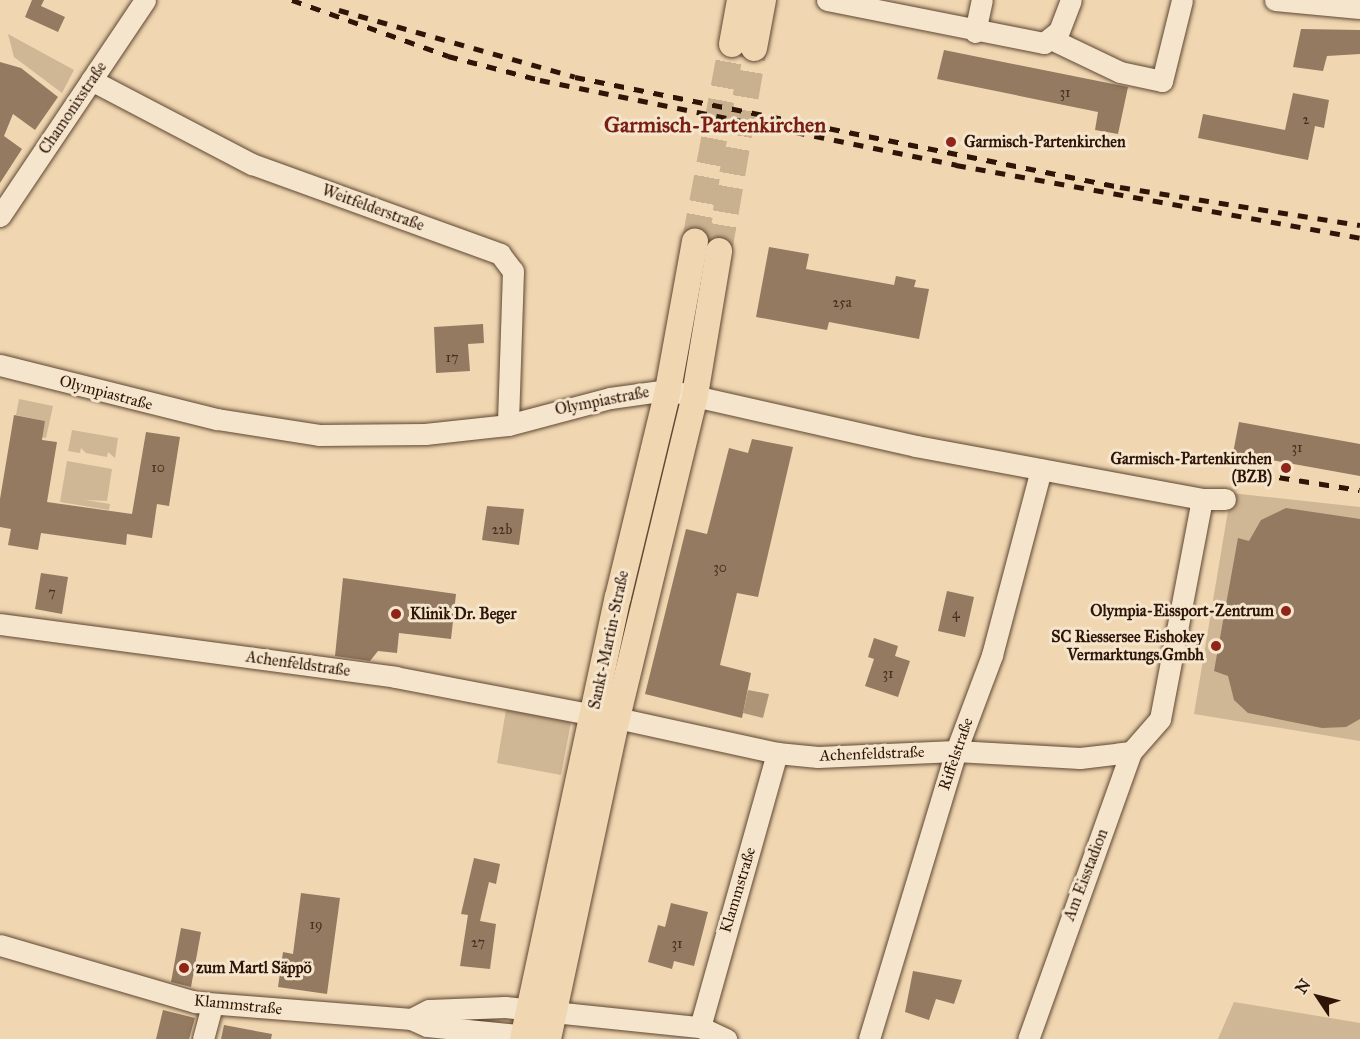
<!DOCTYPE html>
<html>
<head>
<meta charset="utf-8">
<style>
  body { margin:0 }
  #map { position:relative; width:1360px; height:1039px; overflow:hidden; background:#f0d7b1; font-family:"IM FELL Great Primer",serif }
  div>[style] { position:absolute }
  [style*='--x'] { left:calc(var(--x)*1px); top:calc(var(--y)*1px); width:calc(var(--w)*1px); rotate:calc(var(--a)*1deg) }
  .green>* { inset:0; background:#cfb694 }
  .water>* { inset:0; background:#ae9578 }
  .building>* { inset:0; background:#937a60 }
  .major-tunnel>* { height:26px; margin-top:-13px; transform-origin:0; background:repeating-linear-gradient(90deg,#c9b08f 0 26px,transparent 0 39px) }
  .roads { filter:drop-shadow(0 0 2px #5e4632) drop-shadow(0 0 2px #5e4632) }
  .minor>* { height:21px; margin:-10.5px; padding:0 10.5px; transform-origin:10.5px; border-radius:10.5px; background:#f5e5cc }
  .major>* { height:26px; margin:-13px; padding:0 13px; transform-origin:13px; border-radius:13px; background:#f0d7b1 }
  .rail>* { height:4.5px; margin-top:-2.25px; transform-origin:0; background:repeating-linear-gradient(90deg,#2e1508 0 10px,transparent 0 20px) }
  .dots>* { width:16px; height:16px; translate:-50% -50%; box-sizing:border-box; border:3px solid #f5e5cc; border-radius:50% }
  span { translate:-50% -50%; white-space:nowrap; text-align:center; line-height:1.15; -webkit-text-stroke:6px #f5e5cc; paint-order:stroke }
  .number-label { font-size:14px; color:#472e1e }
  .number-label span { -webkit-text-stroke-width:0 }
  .street-label { font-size:16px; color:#2e1508 }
  .poi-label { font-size:16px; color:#2e1508; font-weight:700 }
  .left { translate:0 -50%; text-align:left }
  .right { translate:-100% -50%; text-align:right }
  .district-label { font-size:22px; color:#7a1f14; font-weight:700 }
  .north { position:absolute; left:1288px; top:967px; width:60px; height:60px; -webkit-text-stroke:4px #f5e5cc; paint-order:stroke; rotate:305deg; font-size:16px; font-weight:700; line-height:24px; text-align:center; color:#2e1508 }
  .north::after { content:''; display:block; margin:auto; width:21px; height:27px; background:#2e1508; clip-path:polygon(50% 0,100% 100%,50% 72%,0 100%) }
</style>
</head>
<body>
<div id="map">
  <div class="green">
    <div style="clip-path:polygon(8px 34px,74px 70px,62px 93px,14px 57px)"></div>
    <div style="clip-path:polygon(19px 399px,53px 406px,46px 438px,42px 437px,45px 421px,16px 415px)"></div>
    <div style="clip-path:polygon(72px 430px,118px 438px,115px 458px,108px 452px,107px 457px,86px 453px,81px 448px,80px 453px,68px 451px)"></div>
    <div style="clip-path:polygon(67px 461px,112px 469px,107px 501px,85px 500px,110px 504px,109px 510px,60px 502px)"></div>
    <div style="clip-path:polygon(1231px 493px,1360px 507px,1360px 741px,1194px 714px)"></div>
    <div style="clip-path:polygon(506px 710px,571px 722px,561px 775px,497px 763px)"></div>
    <div style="clip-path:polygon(1234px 1002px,1360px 1023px,1360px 1039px,1218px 1039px)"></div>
  </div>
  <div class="water">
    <div style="clip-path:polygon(748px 690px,769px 694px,763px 718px,743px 713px)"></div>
  </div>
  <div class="building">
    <div style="clip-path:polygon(32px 0,44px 0,41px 6px,65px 17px,58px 32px,25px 17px)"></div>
    <div style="clip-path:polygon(1301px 29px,1360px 30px,1360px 54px,1327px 56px,1323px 71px,1293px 67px)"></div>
    <div style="clip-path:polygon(944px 50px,1128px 87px,1118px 134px,1095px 130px,1098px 112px,937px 79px)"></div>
    <div style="clip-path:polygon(0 62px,21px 68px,58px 97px,35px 130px,13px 114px,4px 136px,22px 149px,0 183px)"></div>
    <div style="clip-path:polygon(1293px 93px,1329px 100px,1324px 128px,1315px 126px,1308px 160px,1198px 138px,1203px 114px,1285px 130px)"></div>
    <div style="clip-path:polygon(769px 247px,809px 254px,806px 269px,894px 285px,896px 276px,916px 280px,914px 287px,929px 289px,919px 339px,829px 322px,827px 330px,756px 317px)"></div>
    <div style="clip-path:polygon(483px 324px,484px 343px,468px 344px,470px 371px,436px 373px,434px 327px)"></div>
    <div style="clip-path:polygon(14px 415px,45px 421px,42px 440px,57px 442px,47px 502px,132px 514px,146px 432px,180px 437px,169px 506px,157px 504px,152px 538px,127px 534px,126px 545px,41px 533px,38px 550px,8px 545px,11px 529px,0 527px,0 499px)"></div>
    <div style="clip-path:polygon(1239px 422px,1360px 444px,1360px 476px,1233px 453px)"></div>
    <div style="clip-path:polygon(752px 439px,793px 447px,758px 597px,737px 593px,720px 665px,751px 673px,742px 718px,645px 694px,686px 529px,707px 534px,729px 448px,748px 453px)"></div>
    <div style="clip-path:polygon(487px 506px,524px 509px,519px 545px,482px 540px)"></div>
    <div style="clip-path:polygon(1286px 508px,1360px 519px,1360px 719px,1346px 727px,1322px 728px,1248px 713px,1234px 700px,1228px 676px,1214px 671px,1238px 538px,1249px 541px,1261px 520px)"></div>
    <div style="clip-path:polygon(41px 573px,68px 577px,62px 614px,35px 609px)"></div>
    <div style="clip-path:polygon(343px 578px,456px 594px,451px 639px,399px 633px,397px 653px,378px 651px,370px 661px,335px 656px)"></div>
    <div style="clip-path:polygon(947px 591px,974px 597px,965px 637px,938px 631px)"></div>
    <div style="clip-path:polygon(874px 638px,898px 646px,895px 656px,910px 661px,898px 697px,865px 686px,874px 659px,868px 657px)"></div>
    <div style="clip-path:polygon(474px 858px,500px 864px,496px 884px,489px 882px,480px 921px,496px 924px,490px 969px,460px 966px,468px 915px,461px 914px)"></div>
    <div style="clip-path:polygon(301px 893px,340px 898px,327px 994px,278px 987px,283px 952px,293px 954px)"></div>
    <div style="clip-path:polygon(671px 903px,708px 912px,694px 966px,674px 961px,672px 969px,648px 962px,658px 925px,665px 927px)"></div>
    <div style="clip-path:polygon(181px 928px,201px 932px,191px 987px,171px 982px)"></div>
    <div style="clip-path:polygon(913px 971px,962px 980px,954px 1004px,936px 999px,929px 1020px,905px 1012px)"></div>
    <div style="clip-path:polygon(163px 1010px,195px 1018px,189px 1039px,156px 1039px)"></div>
    <div style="clip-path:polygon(224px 1025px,272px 1034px,271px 1039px,221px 1039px)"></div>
  </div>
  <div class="major-tunnel">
    <div style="--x:695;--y:241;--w:200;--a:-79.4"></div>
    <div style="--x:719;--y:251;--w:206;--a:-80.2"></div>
  </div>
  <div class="roads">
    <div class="minor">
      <div style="--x:827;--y:0;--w:221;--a:11.2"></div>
      <div style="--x:1044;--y:43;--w:19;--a:-39"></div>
      <div style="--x:1059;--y:31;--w:33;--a:-69"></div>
      <div style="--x:1275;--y:0;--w:85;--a:5.4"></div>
      <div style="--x:975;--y:32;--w:33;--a:-78"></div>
      <div style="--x:1051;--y:39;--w:76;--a:25.6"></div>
      <div style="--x:1120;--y:72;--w:43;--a:12.1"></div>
      <div style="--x:1162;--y:81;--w:83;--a:-76.1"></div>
      <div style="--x:91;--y:80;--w:182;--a:27.6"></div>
      <div style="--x:252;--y:164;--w:264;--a:19.9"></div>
      <div style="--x:500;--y:254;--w:21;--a:53"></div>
      <div style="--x:513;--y:271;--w:154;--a:91.9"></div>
      <div style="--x:0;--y:216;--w:260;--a:-56.1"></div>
      <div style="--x:0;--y:365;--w:224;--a:14"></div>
      <div style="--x:217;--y:419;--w:103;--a:8.9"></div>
      <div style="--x:319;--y:435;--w:106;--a:-0.5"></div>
      <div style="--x:425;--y:434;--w:83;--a:-6.2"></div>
      <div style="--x:508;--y:425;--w:106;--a:-14.8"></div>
      <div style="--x:610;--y:398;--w:59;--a:-7.9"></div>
      <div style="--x:668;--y:390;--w:254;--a:12.7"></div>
      <div style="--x:916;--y:446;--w:291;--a:10.5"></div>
      <div style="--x:1202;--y:499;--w:224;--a:100.8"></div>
      <div style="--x:1160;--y:719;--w:44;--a:131.3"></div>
      <div style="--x:1131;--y:752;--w:305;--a:109.7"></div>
      <div style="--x:1202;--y:499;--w:23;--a:0"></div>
      <div style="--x:0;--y:624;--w:399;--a:7.6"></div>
      <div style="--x:395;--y:677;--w:203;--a:10.8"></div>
      <div style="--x:617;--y:718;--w:164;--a:12.3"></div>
      <div style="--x:777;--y:753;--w:41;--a:5.6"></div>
      <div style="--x:818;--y:757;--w:138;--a:-2.5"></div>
      <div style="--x:956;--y:751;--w:124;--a:3.2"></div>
      <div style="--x:1080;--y:758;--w:51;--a:-6.7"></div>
      <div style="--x:0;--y:945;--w:203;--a:16.3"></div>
      <div style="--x:195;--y:1002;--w:217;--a:4.5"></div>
      <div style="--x:411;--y:1019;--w:17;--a:24"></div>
      <div style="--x:427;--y:1026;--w:111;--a:5.7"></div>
      <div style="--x:411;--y:1019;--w:20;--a:-27"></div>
      <div style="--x:429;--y:1010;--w:76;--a:-2.3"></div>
      <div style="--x:505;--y:1007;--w:196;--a:5.9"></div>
      <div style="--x:700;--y:1027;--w:29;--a:25"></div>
      <div style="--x:700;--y:1027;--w:285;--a:-74.3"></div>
      <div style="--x:203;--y:1039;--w:35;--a:-75"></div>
      <div style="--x:869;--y:1039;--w:301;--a:-73.2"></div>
      <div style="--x:956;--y:751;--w:103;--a:-69.4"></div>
      <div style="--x:992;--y:655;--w:192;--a:-75.2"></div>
    </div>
    <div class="major">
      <div style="--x:732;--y:44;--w:45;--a:-79.7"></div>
      <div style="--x:754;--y:48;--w:49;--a:-79.4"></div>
      <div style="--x:523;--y:1039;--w:452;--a:-77.9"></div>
      <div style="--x:618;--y:597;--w:213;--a:-76.4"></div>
      <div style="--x:668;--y:390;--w:151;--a:-79.7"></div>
      <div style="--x:548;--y:1039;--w:328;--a:-77.9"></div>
      <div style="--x:617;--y:718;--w:332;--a:-76.4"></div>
      <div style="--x:695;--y:395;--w:146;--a:-80.5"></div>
    </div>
  </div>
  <div class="rail">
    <div style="--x:292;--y:0;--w:166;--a:19.7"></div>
    <div style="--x:448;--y:56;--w:95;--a:14.6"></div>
    <div style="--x:540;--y:80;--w:425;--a:11.5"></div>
    <div style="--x:956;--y:165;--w:411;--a:10.2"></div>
    <div style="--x:339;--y:10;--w:245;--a:15.8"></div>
    <div style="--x:575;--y:77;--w:556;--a:11.41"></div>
    <div style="--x:1120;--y:187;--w:243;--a:9"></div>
    <div style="--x:1240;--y:471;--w:121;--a:9"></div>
  </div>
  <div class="dots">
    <div style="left:951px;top:142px;background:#8f2418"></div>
    <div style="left:1286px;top:468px;background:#8f2418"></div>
    <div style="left:1286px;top:611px;background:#8f2418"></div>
    <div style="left:396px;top:614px;background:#8f2418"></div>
    <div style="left:1216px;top:646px;background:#8f2418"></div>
    <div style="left:184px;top:968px;background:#8f2418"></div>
  </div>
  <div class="number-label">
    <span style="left:1065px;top:93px">31</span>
    <span style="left:1306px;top:120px">2</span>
    <span style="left:842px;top:303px">25a</span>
    <span style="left:452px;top:358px">17</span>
    <span style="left:1297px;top:448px">31</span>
    <span style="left:158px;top:468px">10</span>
    <span style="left:502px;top:530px">22b</span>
    <span style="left:720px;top:568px">30</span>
    <span style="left:52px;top:593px">7</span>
    <span style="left:956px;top:614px">4</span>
    <span style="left:888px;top:674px">31</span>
    <span style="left:316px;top:925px">19</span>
    <span style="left:478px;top:943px">27</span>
    <span style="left:677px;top:944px">31</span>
  </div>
  <div class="street-label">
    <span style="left:73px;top:108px;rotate:-56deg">Chamonixstraße</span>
    <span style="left:373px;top:208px;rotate:20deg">Weitfelderstraße</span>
    <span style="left:106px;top:393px;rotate:15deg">Olympiastraße</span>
    <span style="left:602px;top:401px;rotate:-11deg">Olympiastraße</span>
    <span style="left:609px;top:640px;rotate:-78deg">Sankt-Martin-Straße</span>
    <span style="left:298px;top:664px;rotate:8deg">Achenfeldstraße</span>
    <span style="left:872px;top:754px;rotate:-2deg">Achenfeldstraße</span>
    <span style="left:956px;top:754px;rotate:-71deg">Riffelstraße</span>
    <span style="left:1086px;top:875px;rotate:-69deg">Am Eisstadion</span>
    <span style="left:738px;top:890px;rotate:-73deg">Klammstraße</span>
    <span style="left:238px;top:1005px;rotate:6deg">Klammstraße</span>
  </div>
  <div class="poi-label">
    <span class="left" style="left:964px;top:142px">Garmisch-Partenkirchen</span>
    <span class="right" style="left:1272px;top:468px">Garmisch-Partenkirchen<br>(BZB)</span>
    <span class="right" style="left:1274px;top:611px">Olympia-Eissport-Zentrum</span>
    <span class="left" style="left:410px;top:614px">Klinik Dr. Beger</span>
    <span class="right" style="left:1204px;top:646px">SC Riessersee Eishokey<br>Vermarktungs.Gmbh</span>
    <span class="left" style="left:196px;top:968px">zum Martl Säppö</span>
  </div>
  <div class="district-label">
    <span style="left:715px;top:125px">Garmisch-Partenkirchen</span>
  </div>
  <div class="north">N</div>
</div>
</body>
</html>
